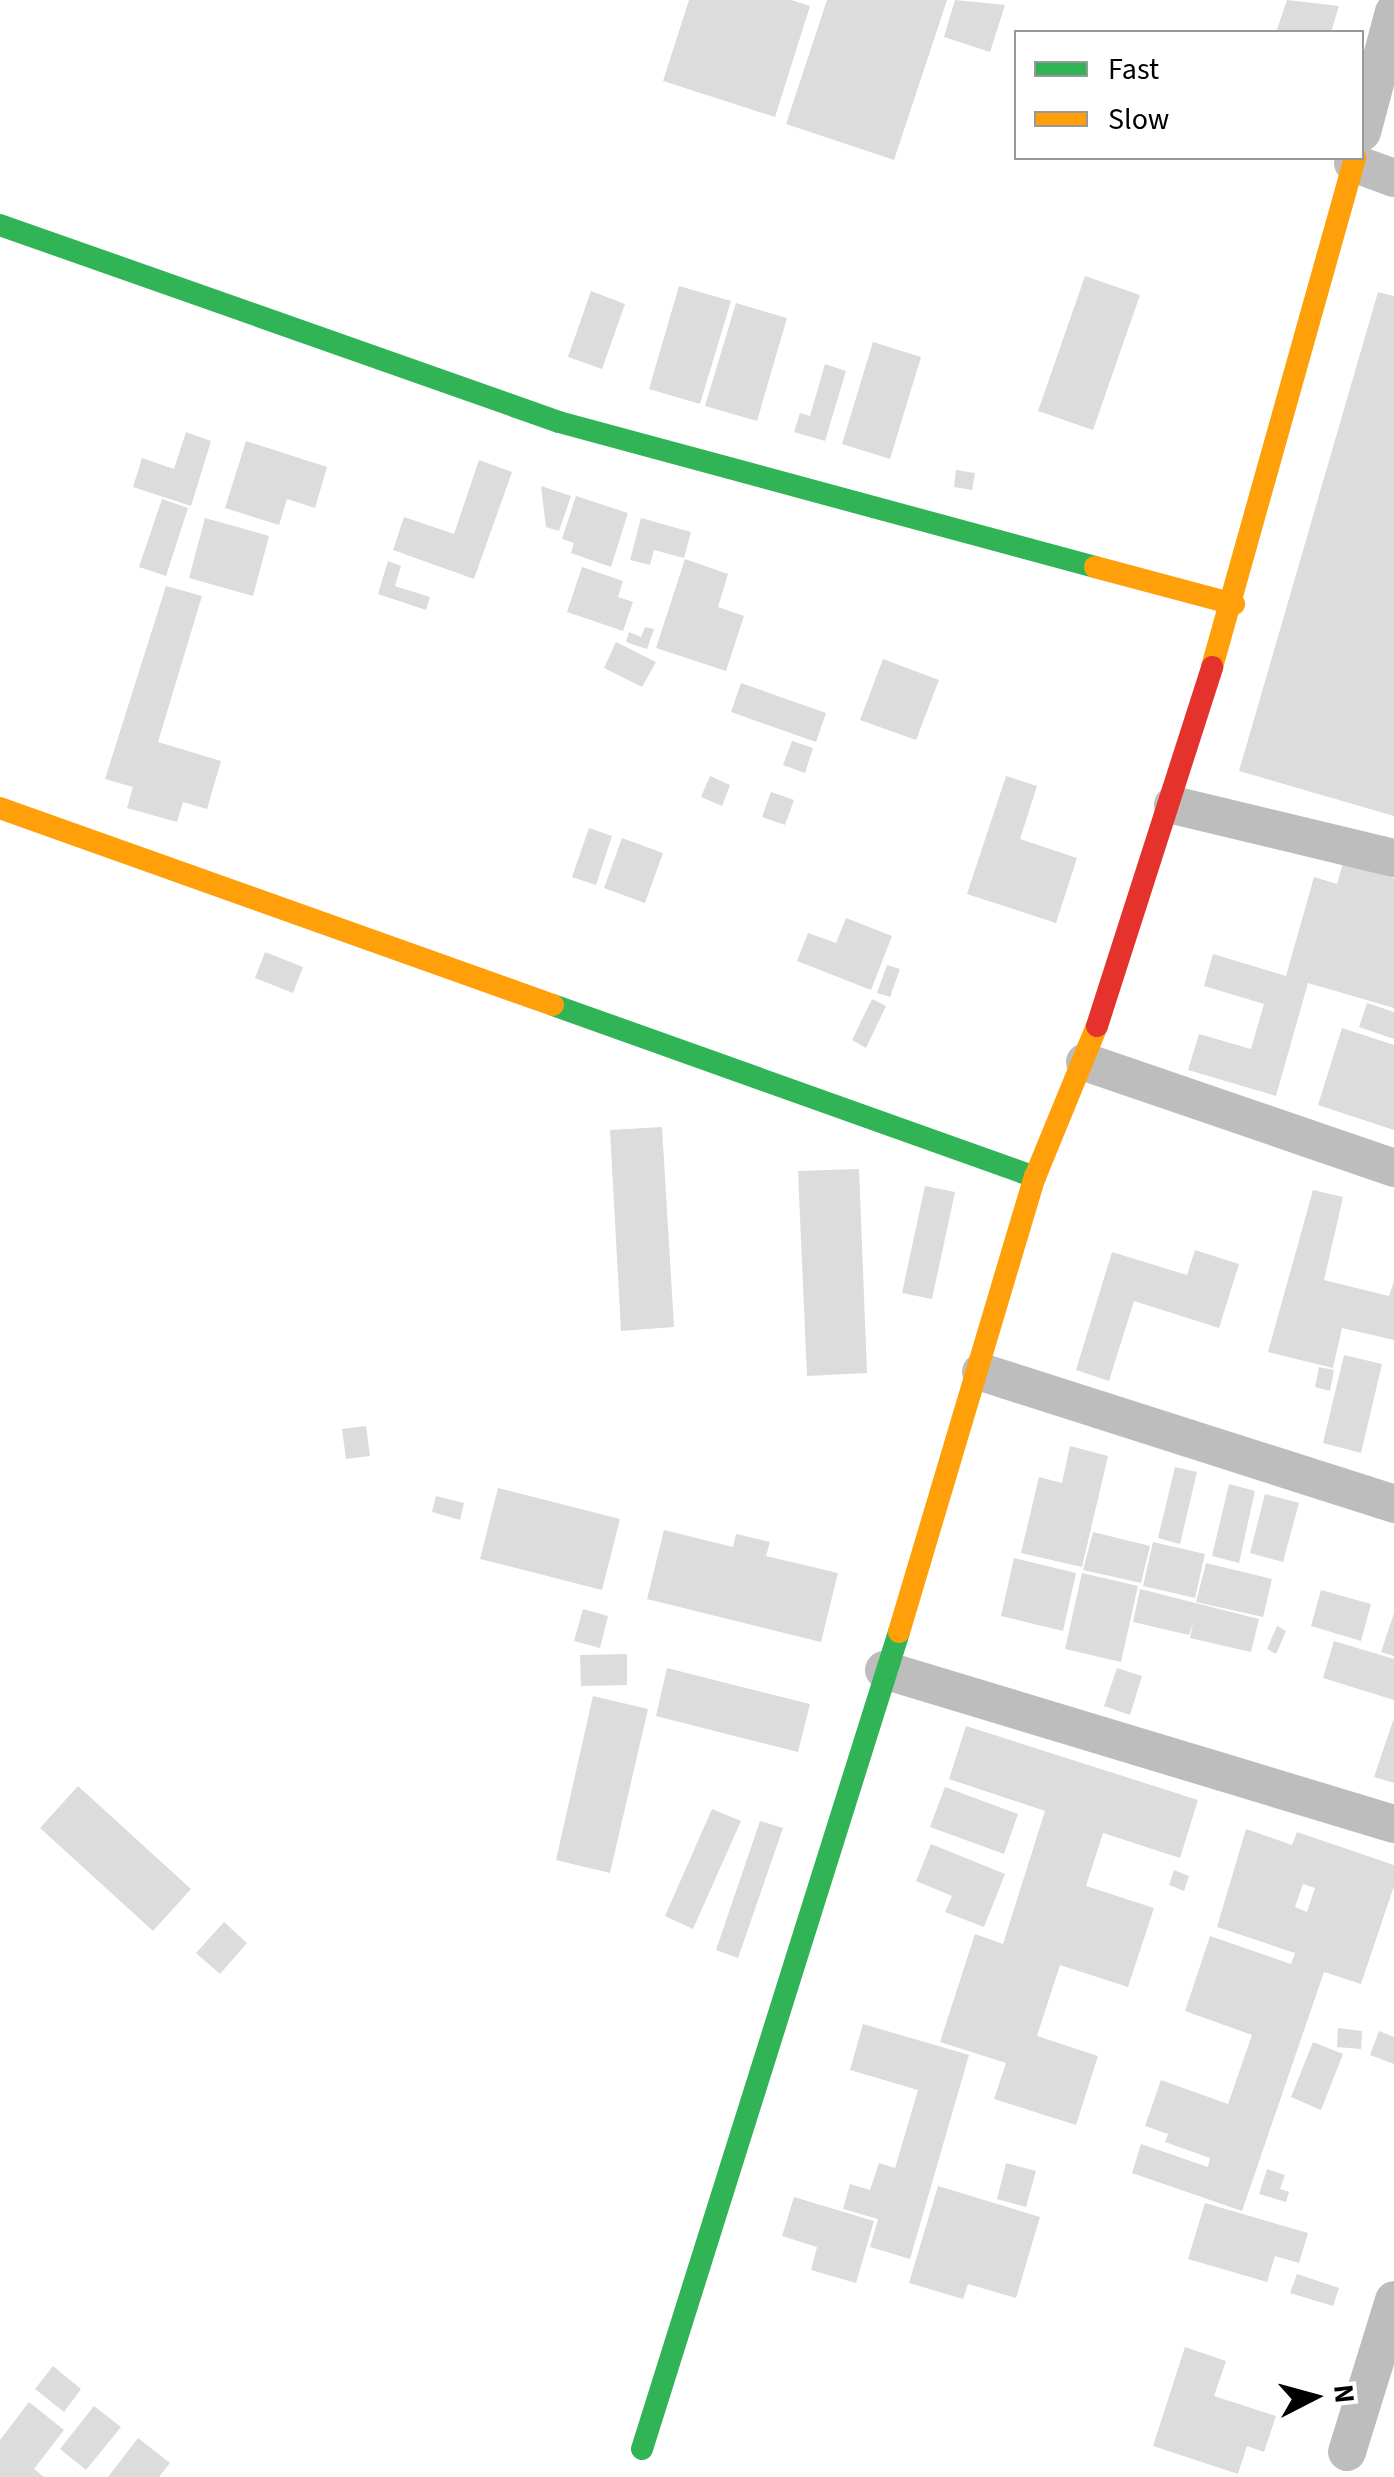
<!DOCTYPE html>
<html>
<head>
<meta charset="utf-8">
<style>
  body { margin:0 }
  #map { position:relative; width:1394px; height:2477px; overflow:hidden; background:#fff; font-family:"Source Sans 3",sans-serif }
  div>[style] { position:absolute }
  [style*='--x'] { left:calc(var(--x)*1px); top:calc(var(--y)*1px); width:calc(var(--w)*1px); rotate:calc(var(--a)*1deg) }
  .building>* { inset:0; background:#dcdcdc }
  .street>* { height:38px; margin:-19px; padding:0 19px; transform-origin:19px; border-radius:19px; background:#bdbdbd }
  .fast>* { height:22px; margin:-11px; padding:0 11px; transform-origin:11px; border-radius:11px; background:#30b455 }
  .slow>* { height:22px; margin:-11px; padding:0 11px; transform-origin:11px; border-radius:11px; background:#ff9f0a }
  .jam>* { height:22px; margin:-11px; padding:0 11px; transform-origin:11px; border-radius:11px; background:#e5322d }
  span { translate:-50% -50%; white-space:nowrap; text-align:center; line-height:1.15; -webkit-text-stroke:8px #fff; paint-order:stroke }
  .legend { position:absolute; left:1014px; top:30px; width:350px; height:130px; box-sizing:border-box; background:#fff; border:2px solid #999; margin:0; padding:12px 18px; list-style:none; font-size:30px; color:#000 }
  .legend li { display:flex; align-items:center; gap:20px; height:50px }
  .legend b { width:50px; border:2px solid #999 }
  .north { position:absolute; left:1264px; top:2347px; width:100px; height:100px; -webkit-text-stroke:8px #fff; paint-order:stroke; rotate:84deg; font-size:28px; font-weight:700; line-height:40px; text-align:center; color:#000 }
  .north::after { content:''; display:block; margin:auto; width:35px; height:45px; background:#000; clip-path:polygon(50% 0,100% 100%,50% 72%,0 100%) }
</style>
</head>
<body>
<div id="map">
  <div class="building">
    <div style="clip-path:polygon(689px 0,791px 0,810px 6px,775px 117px,663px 81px)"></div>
    <div style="clip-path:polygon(827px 0,947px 0,894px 160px,786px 124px)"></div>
    <div style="clip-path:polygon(955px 0,1005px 5px,990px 52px,944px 37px)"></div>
    <div style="clip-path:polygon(1287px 0,1339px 6px,1331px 32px,1276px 32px)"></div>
    <div style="clip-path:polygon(1085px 276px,1140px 295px,1093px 430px,1038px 411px)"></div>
    <div style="clip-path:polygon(679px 286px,731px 301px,700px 404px,649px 389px)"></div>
    <div style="clip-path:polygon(591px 291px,625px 304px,602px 369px,568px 357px)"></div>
    <div style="clip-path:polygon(1378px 292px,1394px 296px,1394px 816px,1239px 771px)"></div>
    <div style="clip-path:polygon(736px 303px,787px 318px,757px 421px,705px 406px)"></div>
    <div style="clip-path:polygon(873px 342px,921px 357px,890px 459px,842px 444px)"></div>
    <div style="clip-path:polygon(825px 364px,846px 371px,825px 441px,794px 432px,800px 413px,810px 416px)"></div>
    <div style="clip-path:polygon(186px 432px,211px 441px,191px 506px,133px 487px,142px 458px,174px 469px)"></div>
    <div style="clip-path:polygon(246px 441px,327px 467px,315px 508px,287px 499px,279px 525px,225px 508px)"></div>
    <div style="clip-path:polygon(479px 460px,512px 472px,474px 579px,393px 550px,404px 517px,454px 534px)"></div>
    <div style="clip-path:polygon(956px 470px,975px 473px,972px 490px,954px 487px)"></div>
    <div style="clip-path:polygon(541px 486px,571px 496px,559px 531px,546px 527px)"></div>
    <div style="clip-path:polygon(576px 496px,628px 513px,611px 567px,571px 553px,574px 543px,562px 539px)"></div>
    <div style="clip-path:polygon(162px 499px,188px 508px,166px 576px,139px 567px)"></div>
    <div style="clip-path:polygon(205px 518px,269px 536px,253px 596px,189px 578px)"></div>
    <div style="clip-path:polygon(641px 518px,691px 532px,684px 558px,654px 550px,650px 565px,630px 560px)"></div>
    <div style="clip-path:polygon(685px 559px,728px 574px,718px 607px,744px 616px,726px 671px,656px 648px)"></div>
    <div style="clip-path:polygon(388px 561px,401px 566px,395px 586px,430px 597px,426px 610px,378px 594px)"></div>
    <div style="clip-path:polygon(582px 567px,623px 581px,618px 597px,633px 602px,623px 631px,567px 612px)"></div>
    <div style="clip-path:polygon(166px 586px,202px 596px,158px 742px,221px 761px,207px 809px,183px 802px,177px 822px,127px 808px,133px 787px,105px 779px)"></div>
    <div style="clip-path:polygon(645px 627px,654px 629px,647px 649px,626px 642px,629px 632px,641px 637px)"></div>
    <div style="clip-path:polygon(616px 642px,656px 662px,642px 687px,604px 668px)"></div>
    <div style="clip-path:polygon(883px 659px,939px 680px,916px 740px,860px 720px)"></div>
    <div style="clip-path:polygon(741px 683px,826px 713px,816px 742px,731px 712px)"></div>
    <div style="clip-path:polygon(792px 741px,813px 748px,805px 773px,783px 765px)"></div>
    <div style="clip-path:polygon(710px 776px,730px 785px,722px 806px,701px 797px)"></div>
    <div style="clip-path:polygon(1006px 776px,1037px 786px,1020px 839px,1077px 858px,1056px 923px,967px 894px)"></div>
    <div style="clip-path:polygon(771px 792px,794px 800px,785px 825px,762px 817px)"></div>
    <div style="clip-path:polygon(589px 828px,612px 836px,596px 885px,572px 877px)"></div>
    <div style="clip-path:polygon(622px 838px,663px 853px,645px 903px,604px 888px)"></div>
    <div style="clip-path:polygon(1343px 863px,1394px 878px,1394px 1008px,1308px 983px,1276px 1096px,1188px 1070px,1199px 1034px,1251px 1049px,1264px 1004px,1204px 986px,1213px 954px,1286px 976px,1314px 877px,1337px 884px)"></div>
    <div style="clip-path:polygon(846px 918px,892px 936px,871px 990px,797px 961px,808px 933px,836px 943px)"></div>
    <div style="clip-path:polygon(265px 952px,303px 967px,293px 993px,255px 978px)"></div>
    <div style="clip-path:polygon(887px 965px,900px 969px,890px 997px,877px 993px)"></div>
    <div style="clip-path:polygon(872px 999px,886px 1006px,866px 1048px,852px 1040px)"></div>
    <div style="clip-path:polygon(1367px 1003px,1394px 1012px,1394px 1039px,1359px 1027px)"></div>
    <div style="clip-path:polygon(1342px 1028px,1394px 1045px,1394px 1130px,1318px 1105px)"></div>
    <div style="clip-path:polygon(662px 1127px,674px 1327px,621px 1331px,610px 1130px)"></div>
    <div style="clip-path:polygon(859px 1169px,867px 1373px,807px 1376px,798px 1171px)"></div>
    <div style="clip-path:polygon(925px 1186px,955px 1192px,932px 1299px,902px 1293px)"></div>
    <div style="clip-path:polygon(1313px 1190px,1343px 1197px,1324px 1280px,1389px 1296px,1394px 1281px,1394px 1340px,1342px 1328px,1333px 1368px,1268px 1352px)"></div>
    <div style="clip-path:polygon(1195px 1250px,1239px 1264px,1219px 1328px,1134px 1301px,1109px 1381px,1076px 1370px,1112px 1252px,1187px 1275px)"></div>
    <div style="clip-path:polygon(1344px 1355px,1382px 1364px,1361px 1453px,1323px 1443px)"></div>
    <div style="clip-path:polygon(1319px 1367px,1334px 1370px,1330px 1391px,1315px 1387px)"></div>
    <div style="clip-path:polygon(366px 1426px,370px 1456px,346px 1459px,342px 1429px)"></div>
    <div style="clip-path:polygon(1070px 1446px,1108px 1456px,1082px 1567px,1021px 1553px,1039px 1477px,1062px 1483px)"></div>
    <div style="clip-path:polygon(1175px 1467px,1197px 1472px,1180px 1544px,1158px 1538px)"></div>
    <div style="clip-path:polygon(1229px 1484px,1255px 1491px,1239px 1563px,1212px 1556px)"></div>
    <div style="clip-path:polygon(498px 1488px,620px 1519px,602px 1590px,480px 1559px)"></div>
    <div style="clip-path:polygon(1265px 1494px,1299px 1503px,1283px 1562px,1250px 1553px)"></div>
    <div style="clip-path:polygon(436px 1496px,464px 1503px,460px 1520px,432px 1512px)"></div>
    <div style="clip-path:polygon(664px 1530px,733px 1547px,736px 1534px,770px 1542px,766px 1556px,838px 1573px,821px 1642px,647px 1599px)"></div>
    <div style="clip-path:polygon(1093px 1532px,1150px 1546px,1141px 1583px,1083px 1570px)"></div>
    <div style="clip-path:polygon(1153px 1542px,1205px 1554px,1195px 1598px,1143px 1586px)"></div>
    <div style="clip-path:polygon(1014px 1558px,1076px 1573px,1063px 1631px,1001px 1616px)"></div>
    <div style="clip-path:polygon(1206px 1563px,1272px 1579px,1263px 1617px,1196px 1602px)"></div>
    <div style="clip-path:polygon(1082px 1573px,1138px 1586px,1121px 1662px,1065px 1649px)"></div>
    <div style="clip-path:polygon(1140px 1589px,1259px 1619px,1251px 1652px,1190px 1638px,1193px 1623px,1189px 1635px,1133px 1622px)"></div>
    <div style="clip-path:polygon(1321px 1590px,1371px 1604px,1361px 1641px,1311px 1626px)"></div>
    <div style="clip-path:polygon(583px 1609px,608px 1616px,600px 1648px,574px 1641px)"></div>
    <div style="clip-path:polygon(1394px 1613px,1394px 1656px,1381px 1652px)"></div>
    <div style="clip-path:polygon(1277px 1626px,1286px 1631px,1276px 1654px,1267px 1649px)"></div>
    <div style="clip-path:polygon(1334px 1641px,1394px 1659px,1394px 1700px,1323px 1678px)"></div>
    <div style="clip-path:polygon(627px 1654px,627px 1685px,581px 1686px,580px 1655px)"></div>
    <div style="clip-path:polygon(667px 1668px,810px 1704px,798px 1752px,656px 1716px)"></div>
    <div style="clip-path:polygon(1117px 1668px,1142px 1676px,1130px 1715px,1104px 1706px)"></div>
    <div style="clip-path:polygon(593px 1696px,648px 1709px,610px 1873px,556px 1860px)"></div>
    <div style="clip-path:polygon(1394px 1718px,1394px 1783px,1374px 1777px)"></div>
    <div style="clip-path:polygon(966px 1726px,1198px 1800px,1180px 1858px,1103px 1833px,1086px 1886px,1154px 1908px,1128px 1987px,1060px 1965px,1037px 2036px,1098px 2056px,1076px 2125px,994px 2099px,1006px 2063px,940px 2042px,975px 1934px,1003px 1944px,1045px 1811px,949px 1779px)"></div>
    <div style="clip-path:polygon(78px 1786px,191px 1889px,153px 1931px,40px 1828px)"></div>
    <div style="clip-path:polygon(945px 1787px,1018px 1814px,1004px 1854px,930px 1827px)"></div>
    <div style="clip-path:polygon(712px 1809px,741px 1821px,693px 1929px,665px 1916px)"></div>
    <div style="clip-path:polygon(760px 1821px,783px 1828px,738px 1958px,716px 1950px)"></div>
    <div style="clip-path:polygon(evenodd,1246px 1829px,1292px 1845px,1297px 1832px,1394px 1865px,1394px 1886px,1361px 1984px,1324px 1972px,1242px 2211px,1132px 2173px,1141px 2144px,1208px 2167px,1210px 2158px,1165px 2142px,1168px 2134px,1145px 2126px,1161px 2080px,1228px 2104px,1252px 2035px,1185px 2011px,1210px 1936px,1291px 1964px,1295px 1953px,1217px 1927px,1246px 1829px,1303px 1884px,1315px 1888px,1307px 1912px,1295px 1907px,1303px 1884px)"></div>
    <div style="clip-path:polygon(931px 1844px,1005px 1874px,984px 1927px,945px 1912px,952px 1896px,916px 1881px)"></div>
    <div style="clip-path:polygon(1174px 1870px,1189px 1876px,1184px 1891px,1169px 1885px)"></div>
    <div style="clip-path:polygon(224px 1922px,247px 1943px,220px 1974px,196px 1953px)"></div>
    <div style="clip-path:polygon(863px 2024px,969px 2055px,910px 2259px,870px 2247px,878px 2219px,843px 2209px,850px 2184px,870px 2190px,879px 2163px,895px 2168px,918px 2090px,850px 2070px)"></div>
    <div style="clip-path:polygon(1338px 2028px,1362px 2031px,1361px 2049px,1337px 2047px)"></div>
    <div style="clip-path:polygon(1379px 2031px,1394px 2037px,1394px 2064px,1370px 2055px)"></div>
    <div style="clip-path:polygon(1313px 2042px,1343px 2054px,1321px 2110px,1291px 2097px)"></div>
    <div style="clip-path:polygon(1006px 2163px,1036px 2171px,1026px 2207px,997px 2199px)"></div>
    <div style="clip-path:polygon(1267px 2169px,1285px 2175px,1280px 2189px,1289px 2192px,1286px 2202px,1259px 2194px)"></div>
    <div style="clip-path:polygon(938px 2186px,1040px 2217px,1016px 2298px,968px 2284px,963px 2299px,909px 2283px)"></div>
    <div style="clip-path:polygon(794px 2197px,874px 2221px,856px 2283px,811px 2270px,817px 2247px,782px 2236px)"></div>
    <div style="clip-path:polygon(1205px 2203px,1308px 2233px,1299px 2263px,1275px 2256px,1267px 2282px,1188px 2259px)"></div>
    <div style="clip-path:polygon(1297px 2274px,1339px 2288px,1333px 2306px,1290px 2293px)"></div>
    <div style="clip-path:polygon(1185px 2347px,1226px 2361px,1214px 2396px,1276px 2416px,1264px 2452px,1247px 2446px,1238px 2474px,1153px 2446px)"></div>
    <div style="clip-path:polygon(53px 2366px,81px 2389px,64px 2412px,35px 2389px)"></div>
    <div style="clip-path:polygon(29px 2402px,64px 2430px,34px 2469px,44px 2477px,0 2477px,0 2440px)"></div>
    <div style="clip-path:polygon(94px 2406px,121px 2427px,86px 2470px,60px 2449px)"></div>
    <div style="clip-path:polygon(138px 2438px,170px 2463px,159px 2477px,108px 2477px)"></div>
  </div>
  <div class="street">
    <div style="--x:1362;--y:132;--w:124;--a:-75.1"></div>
    <div style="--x:1353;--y:163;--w:44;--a:20.1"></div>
    <div style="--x:1173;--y:805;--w:227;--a:13.5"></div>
    <div style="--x:1085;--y:1062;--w:327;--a:18.9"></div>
    <div style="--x:981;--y:1372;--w:434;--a:17.7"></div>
    <div style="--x:884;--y:1670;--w:533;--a:16.8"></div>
    <div style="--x:1347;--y:2452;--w:159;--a:-72.8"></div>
  </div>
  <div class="fast">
    <div style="--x:0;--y:225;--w:593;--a:19.41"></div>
    <div style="--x:559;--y:422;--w:555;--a:15.14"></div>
    <div style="--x:553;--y:1005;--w:512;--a:19.64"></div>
    <div style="--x:642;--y:2449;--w:856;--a:-72.54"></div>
  </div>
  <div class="slow">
    <div style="--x:1095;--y:567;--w:144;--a:14.9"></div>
    <div style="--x:1212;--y:667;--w:529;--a:-74.31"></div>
    <div style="--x:0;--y:808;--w:587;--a:19.61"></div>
    <div style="--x:899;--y:1632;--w:475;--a:-73.4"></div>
    <div style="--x:1035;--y:1177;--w:163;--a:-67.7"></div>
  </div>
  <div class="jam">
    <div style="--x:1097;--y:1026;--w:377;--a:-72.2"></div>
  </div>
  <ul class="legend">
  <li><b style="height:12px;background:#30b455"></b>Fast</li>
  <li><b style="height:12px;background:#ff9f0a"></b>Slow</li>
  </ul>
  <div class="north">N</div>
</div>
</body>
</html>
